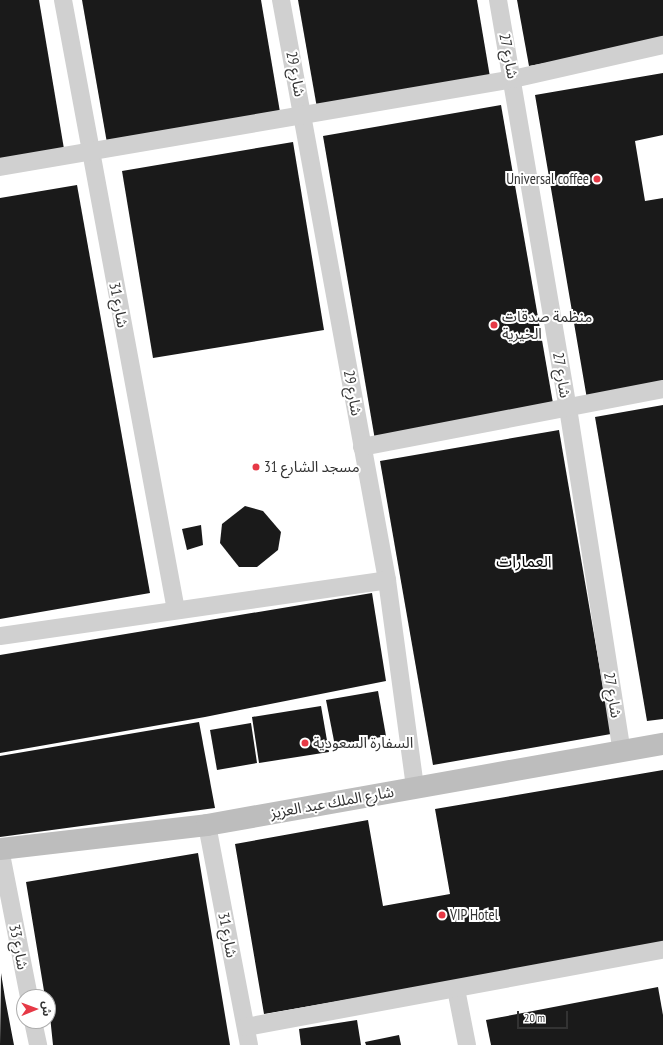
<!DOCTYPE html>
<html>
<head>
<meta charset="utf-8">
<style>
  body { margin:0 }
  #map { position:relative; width:663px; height:1045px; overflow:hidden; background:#fff; font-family:"PT Sans Narrow","Noto Sans Arabic",sans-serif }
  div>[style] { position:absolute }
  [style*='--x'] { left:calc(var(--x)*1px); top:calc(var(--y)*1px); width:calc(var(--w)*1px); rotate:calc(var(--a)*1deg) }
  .building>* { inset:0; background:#1a1a1a }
  .street>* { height:18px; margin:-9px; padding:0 9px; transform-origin:9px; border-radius:9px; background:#d0d0d0 }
  .secondary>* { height:22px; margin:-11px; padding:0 11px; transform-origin:11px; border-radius:11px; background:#bdbdbd }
  .dots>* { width:11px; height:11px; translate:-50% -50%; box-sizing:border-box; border:2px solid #fff; border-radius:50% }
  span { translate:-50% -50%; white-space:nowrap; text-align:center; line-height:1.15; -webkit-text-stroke:4px #fff; paint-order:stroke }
  .street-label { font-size:15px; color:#333 }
  .poi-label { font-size:15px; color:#333 }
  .right { translate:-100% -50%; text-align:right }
  .left { translate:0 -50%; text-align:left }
  .neighbourhood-label { font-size:16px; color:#000 }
  .north { position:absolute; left:16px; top:989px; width:40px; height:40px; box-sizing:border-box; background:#fff; border:1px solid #adadad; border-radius:50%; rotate:89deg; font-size:11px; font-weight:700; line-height:16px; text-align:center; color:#333 }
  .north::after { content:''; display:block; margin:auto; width:14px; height:18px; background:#e63946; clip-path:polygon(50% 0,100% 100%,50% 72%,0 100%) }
  .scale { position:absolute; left:517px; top:1011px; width:51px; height:18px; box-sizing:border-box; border:2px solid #333; border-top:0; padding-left:5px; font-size:12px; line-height:14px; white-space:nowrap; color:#333; -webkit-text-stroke:3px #fff; paint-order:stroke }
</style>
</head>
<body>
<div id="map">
  <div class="building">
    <div style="clip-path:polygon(0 0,39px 0,64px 149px,0 160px)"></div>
    <div style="clip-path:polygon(82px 0,261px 0,280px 112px,107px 143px)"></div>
    <div style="clip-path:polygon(298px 0,477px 0,490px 77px,317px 108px)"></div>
    <div style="clip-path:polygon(517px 0,663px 0,663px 42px,529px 66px)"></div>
    <div style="clip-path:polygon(663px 73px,663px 135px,635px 141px,645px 201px,663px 198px,663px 386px,587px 399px,535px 95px)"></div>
    <div style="clip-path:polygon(501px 105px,554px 409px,375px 440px,323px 136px)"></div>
    <div style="clip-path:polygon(293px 142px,324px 330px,153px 358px,122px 171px)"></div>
    <div style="clip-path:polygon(77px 185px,150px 593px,0 619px,0 198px)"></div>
    <div style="clip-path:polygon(663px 405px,663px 719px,647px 721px,595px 417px)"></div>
    <div style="clip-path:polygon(559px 430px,611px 734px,433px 765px,380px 461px)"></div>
    <div style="clip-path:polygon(245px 506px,263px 511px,281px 532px,278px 550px,257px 567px,239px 567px,220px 543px,222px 524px)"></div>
    <div style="clip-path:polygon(201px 525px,203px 545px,187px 550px,182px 529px)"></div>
    <div style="clip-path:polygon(372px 593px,386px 681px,205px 717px,0 753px,0 655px)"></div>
    <div style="clip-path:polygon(378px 691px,386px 736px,335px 746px,326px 700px)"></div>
    <div style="clip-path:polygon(321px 706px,329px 752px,259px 763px,252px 717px)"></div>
    <div style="clip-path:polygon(199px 722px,215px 808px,0 837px,0 756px)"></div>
    <div style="clip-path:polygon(251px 723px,257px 763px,217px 770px,210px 730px)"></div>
    <div style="clip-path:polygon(663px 770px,663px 945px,264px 1014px,235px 844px,368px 820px,383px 906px,450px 894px,435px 809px)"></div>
    <div style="clip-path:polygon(198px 853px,230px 1045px,53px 1045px,48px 997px,45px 997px,26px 882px)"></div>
    <div style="clip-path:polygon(1px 973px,5px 998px,14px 1045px,0 1045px)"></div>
    <div style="clip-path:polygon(658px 987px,663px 1015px,663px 1045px,491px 1045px,486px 1020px)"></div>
    <div style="clip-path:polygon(357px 1020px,361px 1045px,301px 1045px,299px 1029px)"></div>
    <div style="clip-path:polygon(399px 1035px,401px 1045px,366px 1045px,365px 1042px)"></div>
  </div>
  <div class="street">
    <div style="--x:63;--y:0;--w:620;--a:79.51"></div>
    <div style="--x:281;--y:0;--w:590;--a:79.64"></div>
    <div style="--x:387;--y:580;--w:209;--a:82.3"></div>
    <div style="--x:498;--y:0;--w:414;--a:80.3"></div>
    <div style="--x:568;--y:408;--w:348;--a:81.1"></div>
    <div style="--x:0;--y:167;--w:520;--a:-9.73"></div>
    <div style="--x:513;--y:79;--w:154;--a:-12.8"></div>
    <div style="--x:362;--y:447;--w:307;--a:-10.9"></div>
    <div style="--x:0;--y:636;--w:391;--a:-8.2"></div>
    <div style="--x:207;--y:825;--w:224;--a:79.2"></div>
    <div style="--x:0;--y:849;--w:151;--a:78.9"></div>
    <div style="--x:456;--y:989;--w:57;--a:78.9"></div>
    <div style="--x:33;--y:1021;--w:25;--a:78"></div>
    <div style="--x:246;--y:1027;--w:424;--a:-10.5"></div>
  </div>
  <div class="secondary">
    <div style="--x:0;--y:849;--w:208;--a:-6.6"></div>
    <div style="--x:207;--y:825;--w:463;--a:-10.1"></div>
  </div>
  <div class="dots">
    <div style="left:597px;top:179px;background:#e63946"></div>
    <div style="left:494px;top:325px;background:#e63946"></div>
    <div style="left:256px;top:467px;background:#e63946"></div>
    <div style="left:305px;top:743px;background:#e63946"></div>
    <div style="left:442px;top:915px;background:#e63946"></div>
  </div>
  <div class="street-label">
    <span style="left:509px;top:56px;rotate:79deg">شارع 27</span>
    <span style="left:296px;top:74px;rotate:79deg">شارع 29</span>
    <span style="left:119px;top:305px;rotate:79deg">شارع 31</span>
    <span style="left:562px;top:375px;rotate:81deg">شارع 27</span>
    <span style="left:353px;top:393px;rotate:80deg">شارع 29</span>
    <span style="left:613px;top:695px;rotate:81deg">شارع 27</span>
    <span style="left:332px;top:802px;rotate:-10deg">شارع الملك عبد العزيز</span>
    <span style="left:228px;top:935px;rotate:79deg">شارع 31</span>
    <span style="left:19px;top:947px;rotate:79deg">شارع 33</span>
  </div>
  <div class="poi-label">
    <span class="right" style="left:589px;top:179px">Universal coffee</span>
    <span class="left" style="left:502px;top:325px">منظمة صدقات<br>الخيرية</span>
    <span class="left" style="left:264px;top:467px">مسجد الشارع 31</span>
    <span class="left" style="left:313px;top:743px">السفارة السعودية</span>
    <span class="left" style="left:450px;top:915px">VIP Hotel</span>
  </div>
  <div class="neighbourhood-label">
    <span style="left:524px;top:561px">العمارات</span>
  </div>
  <div class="north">ش</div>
  <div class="scale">20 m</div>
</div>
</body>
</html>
